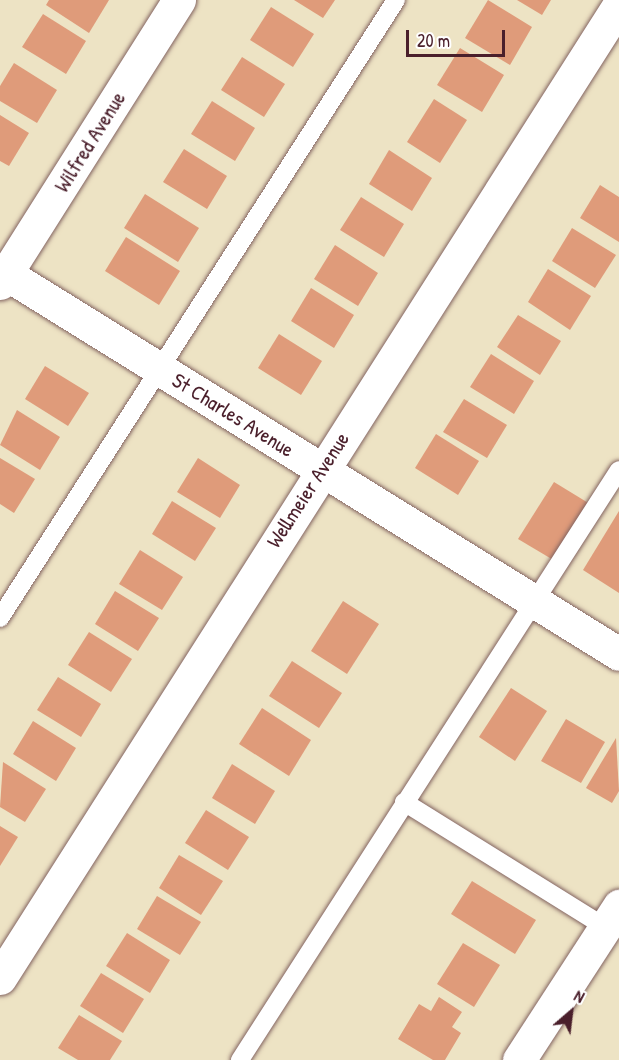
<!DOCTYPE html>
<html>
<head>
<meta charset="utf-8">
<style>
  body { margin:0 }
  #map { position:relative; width:619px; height:1060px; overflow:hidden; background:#ede3c4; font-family:"Patrick Hand",sans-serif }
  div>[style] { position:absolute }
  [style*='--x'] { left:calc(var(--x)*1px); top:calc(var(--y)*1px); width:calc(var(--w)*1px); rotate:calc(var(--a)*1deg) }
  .building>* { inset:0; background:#df9b7a }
  .roads { filter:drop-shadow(0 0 2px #836461) drop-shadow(0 0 2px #836461) }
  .service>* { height:18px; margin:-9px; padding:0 9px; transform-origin:9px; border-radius:9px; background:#fff }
  .minor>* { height:33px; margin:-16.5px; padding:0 16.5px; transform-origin:16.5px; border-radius:16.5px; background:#fff }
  span { translate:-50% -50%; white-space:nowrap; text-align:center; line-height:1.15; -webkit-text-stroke:6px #fff; paint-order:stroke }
  .street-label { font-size:21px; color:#4a1f2b }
  .north { position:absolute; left:541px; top:982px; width:60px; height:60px; -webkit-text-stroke:4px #fff; paint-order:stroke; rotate:28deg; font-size:16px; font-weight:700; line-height:24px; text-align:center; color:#4a1f2b }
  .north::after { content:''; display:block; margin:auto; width:21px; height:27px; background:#4a1f2b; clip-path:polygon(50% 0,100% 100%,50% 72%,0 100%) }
  .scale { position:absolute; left:406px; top:30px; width:99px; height:27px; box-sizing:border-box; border:3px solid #4a1f2b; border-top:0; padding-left:8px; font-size:18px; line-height:21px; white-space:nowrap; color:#4a1f2b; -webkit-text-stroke:4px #fff; paint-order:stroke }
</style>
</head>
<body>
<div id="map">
  <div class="building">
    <div style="clip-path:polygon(49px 0,109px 0,89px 33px,46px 5px)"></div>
    <div style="clip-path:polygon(294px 0,335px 0,323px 18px)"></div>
    <div style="clip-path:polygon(488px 0,532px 27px,510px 65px,465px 38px)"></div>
    <div style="clip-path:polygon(517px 0,551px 0,542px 15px)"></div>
    <div style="clip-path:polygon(271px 7px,314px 34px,293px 67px,250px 40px)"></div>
    <div style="clip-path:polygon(43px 14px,86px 41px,66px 74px,22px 47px)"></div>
    <div style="clip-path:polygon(460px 48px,504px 75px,482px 112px,437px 85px)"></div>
    <div style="clip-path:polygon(242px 57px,285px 84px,264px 117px,221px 90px)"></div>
    <div style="clip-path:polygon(14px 63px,57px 90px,37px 123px,0 101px,0 86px)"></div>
    <div style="clip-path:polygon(434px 99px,467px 120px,440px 163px,407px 142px)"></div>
    <div style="clip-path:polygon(212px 101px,255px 128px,235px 161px,191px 134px)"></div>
    <div style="clip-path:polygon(0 115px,29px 133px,9px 166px,0 161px)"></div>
    <div style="clip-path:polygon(184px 149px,227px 176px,207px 209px,163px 182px)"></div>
    <div style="clip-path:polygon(389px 150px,432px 178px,412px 211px,369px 184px)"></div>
    <div style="clip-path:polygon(600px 185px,619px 197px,619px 242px,580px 218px)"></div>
    <div style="clip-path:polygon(145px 194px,199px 228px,178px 262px,124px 228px)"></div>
    <div style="clip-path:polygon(361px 197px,404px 224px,384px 257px,340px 230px)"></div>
    <div style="clip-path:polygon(572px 228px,616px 255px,595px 288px,552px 261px)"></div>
    <div style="clip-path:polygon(126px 237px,180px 271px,159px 305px,105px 271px)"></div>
    <div style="clip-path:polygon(335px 245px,378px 273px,358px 306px,314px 279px)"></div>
    <div style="clip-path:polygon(548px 269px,591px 296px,570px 330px,528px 302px)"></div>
    <div style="clip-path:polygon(311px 288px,354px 315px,334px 348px,291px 321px)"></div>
    <div style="clip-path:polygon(518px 315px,561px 341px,540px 375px,497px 347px)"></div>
    <div style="clip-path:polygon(279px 334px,322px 361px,301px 395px,258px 368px)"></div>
    <div style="clip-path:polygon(491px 354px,534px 381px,514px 414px,470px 387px)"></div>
    <div style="clip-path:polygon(45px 366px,89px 393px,68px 426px,25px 399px)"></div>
    <div style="clip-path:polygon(464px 399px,507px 425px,487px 458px,443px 432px)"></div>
    <div style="clip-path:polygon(17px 410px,60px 437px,40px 470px,0 445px)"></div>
    <div style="clip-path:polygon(436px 434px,479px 461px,458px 495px,415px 468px)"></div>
    <div style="clip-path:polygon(0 458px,35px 479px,14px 513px,0 504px)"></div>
    <div style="clip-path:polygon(198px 458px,240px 485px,220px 518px,177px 492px)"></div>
    <div style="clip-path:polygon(554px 482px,590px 504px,555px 561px,518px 539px)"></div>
    <div style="clip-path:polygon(172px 501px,216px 528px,195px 561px,152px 534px)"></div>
    <div style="clip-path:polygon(619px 511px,619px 593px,583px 570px)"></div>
    <div style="clip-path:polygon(140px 550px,183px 577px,162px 610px,119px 584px)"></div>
    <div style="clip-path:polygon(115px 591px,159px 618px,138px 651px,95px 624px)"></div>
    <div style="clip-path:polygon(343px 601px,379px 624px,347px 674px,311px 651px)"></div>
    <div style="clip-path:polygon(89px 632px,132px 659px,111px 692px,68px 665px)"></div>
    <div style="clip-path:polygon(292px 661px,342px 693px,319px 728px,269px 696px)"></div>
    <div style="clip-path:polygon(58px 677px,101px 704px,81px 737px,37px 710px)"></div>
    <div style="clip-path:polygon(511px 688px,547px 711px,515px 761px,479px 737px)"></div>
    <div style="clip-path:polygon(262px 708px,311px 740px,289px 776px,239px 744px)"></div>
    <div style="clip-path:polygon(566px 719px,605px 742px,581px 783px,541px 761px)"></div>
    <div style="clip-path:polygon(33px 721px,76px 748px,56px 781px,13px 754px)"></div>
    <div style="clip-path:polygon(616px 738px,619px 791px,612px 803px,586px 788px)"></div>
    <div style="clip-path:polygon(3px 762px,46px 789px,25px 822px,0 807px)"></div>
    <div style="clip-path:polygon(232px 764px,275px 791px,255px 824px,212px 798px)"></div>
    <div style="clip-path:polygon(206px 810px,249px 837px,228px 870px,185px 843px)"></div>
    <div style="clip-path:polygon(0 826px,18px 837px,0 866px)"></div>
    <div style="clip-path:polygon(179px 855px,223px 881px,201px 915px,159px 888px)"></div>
    <div style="clip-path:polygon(472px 881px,536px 920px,515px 954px,451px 914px)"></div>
    <div style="clip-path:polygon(157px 896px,201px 922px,180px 955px,137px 929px)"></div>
    <div style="clip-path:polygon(127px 933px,170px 960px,150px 993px,106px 966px)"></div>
    <div style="clip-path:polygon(463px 943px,500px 965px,474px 1007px,437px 984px)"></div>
    <div style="clip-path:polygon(101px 973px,144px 999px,123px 1033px,80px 1006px)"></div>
    <div style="clip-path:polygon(439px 997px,462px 1012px,452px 1027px,461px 1033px,445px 1060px,433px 1060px,398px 1039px,419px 1004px,431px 1011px)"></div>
    <div style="clip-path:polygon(79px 1015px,122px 1041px,110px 1060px,78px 1060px,58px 1048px)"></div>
  </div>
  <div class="roads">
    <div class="service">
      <div style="--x:0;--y:618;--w:734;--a:-57.35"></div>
      <div style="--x:404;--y:802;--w:244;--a:31.9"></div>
      <div style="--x:240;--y:1060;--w:701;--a:-57.28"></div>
    </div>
    <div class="minor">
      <div style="--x:0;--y:270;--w:728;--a:31.81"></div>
      <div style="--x:0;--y:283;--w:335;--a:-57.7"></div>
      <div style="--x:0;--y:978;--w:1153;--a:-57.54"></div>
      <div style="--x:519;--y:1060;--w:184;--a:-57"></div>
    </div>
  </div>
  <div class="street-label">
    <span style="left:90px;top:142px;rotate:-58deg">Wilfred Avenue</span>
    <span style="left:233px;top:415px;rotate:32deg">St Charles Avenue</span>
    <span style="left:308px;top:490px;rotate:-57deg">Wellmeier Avenue</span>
  </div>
  <div class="north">N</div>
  <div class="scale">20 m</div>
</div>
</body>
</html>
